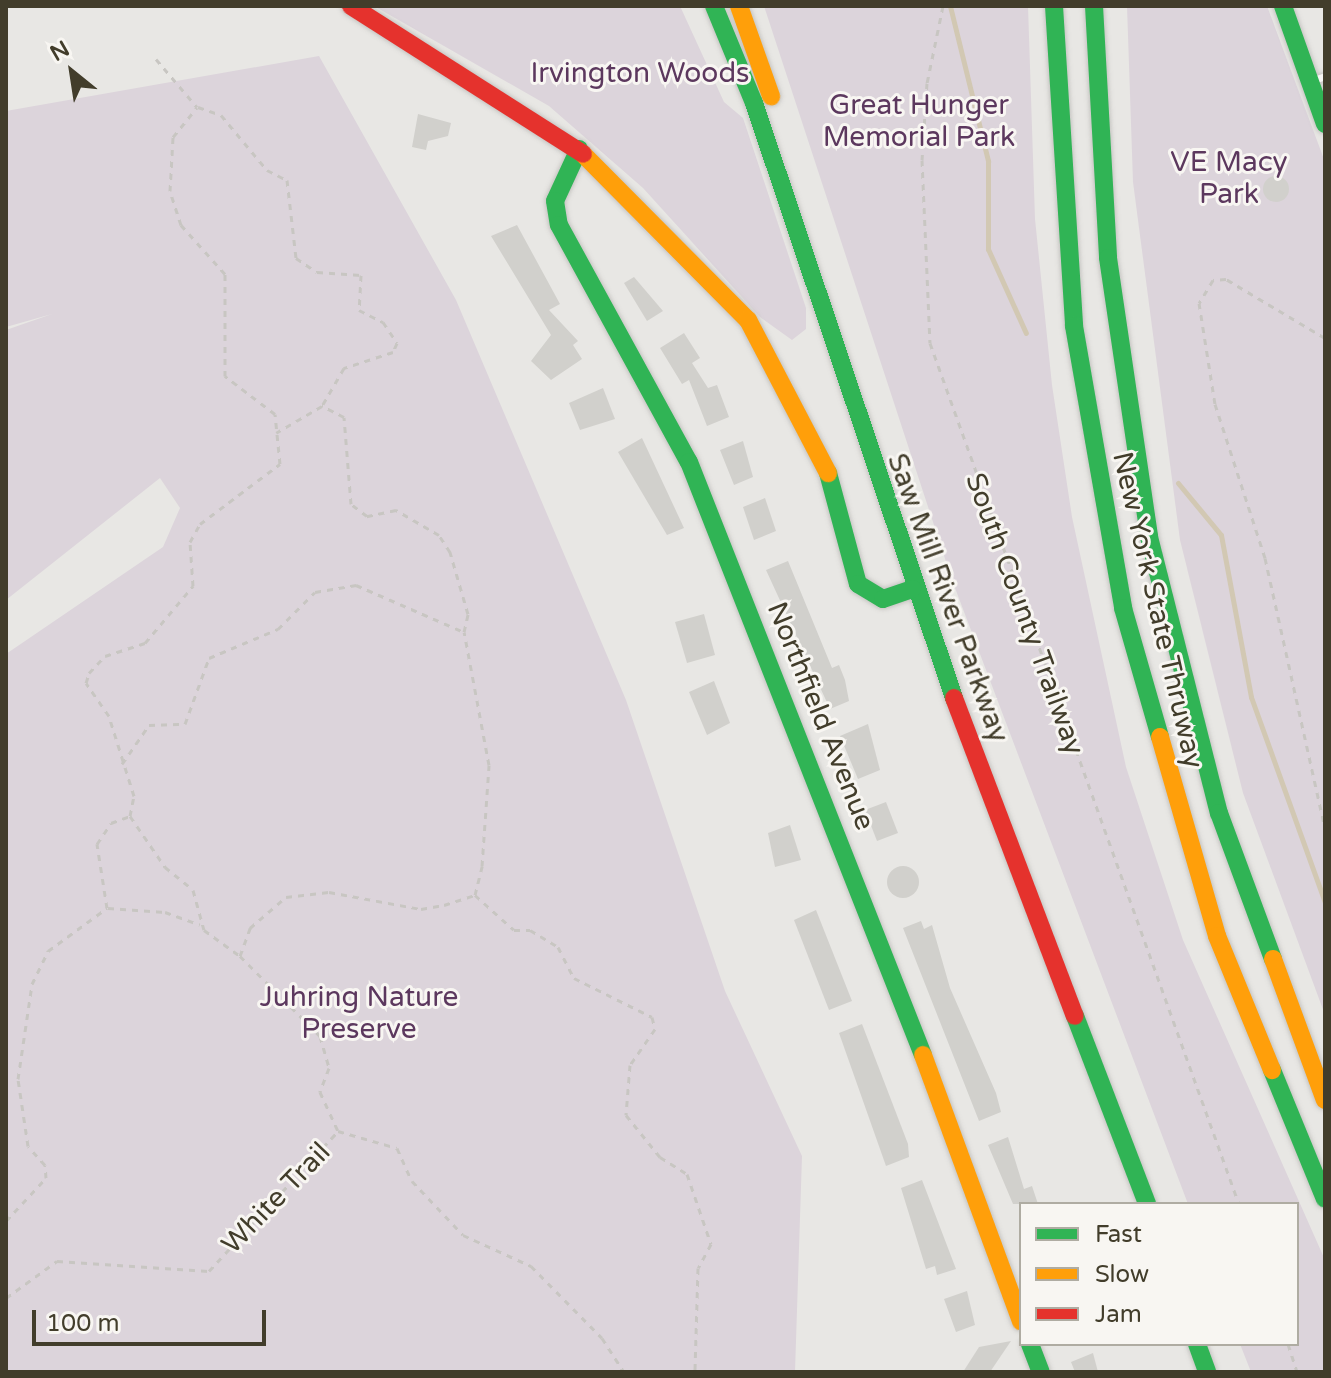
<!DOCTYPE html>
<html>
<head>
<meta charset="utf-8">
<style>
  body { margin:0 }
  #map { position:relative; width:1331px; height:1378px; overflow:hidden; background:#e8e7e4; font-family:"Varela Round",sans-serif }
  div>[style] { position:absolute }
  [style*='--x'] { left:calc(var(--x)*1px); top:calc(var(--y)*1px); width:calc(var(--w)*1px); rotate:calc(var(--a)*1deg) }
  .green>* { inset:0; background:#dcd4db }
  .stream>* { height:5px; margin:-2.5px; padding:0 2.5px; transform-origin:2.5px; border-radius:2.5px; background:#d2c8b3 }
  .building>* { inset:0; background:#d1d0cc }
  .round { border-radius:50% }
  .path>* { height:3px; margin-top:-1.5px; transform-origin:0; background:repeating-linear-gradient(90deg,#c8c6c2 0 6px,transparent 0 12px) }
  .roads { filter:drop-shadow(0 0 2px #c6c5c2) drop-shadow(0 0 2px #c6c5c2) }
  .lane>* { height:7px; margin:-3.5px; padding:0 3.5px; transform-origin:3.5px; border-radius:3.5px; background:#f6f5f3 }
  .fast>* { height:18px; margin:-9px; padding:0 9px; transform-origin:9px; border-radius:9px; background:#30b455 }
  .slow>* { height:18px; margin:-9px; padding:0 9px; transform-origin:9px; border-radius:9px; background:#ff9f0a }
  .jam>* { height:18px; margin:-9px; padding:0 9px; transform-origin:9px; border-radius:9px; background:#e5322d }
  span { translate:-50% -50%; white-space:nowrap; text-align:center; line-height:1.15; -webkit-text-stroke:6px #f8f6f2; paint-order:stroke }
  .park-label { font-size:28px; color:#5c385e }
  .street-label { font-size:28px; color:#423d2b }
  .frame { position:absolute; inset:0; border:8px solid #423d2b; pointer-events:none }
  .legend { position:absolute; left:1019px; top:1202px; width:280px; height:144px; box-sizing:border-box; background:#f8f6f2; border:2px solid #afaca2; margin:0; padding:10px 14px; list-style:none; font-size:24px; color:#423d2b }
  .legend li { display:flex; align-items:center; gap:16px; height:40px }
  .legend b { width:40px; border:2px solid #afaca2 }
  .north { position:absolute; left:32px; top:32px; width:80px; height:80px; -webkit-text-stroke:6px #f8f6f2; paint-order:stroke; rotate:330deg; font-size:22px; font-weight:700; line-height:32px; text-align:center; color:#423d2b }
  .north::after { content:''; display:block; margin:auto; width:28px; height:36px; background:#423d2b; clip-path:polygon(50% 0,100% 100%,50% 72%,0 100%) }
  .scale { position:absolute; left:32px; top:1310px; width:234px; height:36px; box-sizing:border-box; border:4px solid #423d2b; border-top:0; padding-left:10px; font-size:24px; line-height:28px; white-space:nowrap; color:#423d2b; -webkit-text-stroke:6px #f8f6f2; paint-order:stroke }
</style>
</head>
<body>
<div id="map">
  <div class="green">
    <div style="clip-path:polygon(374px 6px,680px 6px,724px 102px,743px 118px,806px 308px,806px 329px,792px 340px,760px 317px,643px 188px,549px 106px)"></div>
    <div style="clip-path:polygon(764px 6px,1028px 6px,1035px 219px,1052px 385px,1072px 517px,1126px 767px,1183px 940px,1325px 1260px,1325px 1372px,1251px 1372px,1240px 1344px,1297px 1344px,1297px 1204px,1188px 1204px,952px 580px)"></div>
    <div style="clip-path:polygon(1127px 6px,1267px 6px,1325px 162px,1325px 1015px,1243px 793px,1180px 540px,1133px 182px)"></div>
    <div style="clip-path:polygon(319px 56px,456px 300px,626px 700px,725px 991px,802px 1156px,795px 1372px,6px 1372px,6px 654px,163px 547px,180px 508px,160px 478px,6px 600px,6px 330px,52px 314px,6px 327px,6px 111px)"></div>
  </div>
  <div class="stream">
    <div style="--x:950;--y:6;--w:160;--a:76.2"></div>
    <div style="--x:988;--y:161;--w:88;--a:90"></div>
    <div style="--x:988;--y:249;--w:92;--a:65.7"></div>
    <div style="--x:1178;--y:483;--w:67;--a:50.4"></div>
    <div style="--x:1221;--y:535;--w:165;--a:79.5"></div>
    <div style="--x:1251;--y:697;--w:218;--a:70.2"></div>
  </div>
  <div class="building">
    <div style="clip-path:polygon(418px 114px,451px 123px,448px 136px,428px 141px,426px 150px,412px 147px)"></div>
    <div class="round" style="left:1263px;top:176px;width:26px;height:26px"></div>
    <div style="clip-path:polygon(517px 225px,560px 304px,549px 310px,578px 341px,573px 345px,582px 359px,551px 380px,531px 361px,551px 335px,491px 236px)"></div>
    <div style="clip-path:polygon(634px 277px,663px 311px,647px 321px,624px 283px)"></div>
    <div style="clip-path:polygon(684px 333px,700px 358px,692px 363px,708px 388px,717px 385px,729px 417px,707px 426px,689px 380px,682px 384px,660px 348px)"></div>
    <div style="clip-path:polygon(603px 388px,615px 419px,580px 430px,569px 403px)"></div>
    <div style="clip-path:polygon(642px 438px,684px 528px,667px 535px,618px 452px)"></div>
    <div style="clip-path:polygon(743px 441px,753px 477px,734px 485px,720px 450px)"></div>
    <div style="clip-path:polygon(765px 498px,776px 531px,754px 540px,743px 507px)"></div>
    <div style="clip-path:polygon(788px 561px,832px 668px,839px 665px,845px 680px,849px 701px,830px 709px,766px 570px)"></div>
    <div style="clip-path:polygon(704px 614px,715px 655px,687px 663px,675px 622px)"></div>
    <div style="clip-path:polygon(714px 681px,730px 723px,707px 735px,689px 692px)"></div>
    <div style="clip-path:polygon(868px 724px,880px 770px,858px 779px,840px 736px)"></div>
    <div style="clip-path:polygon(886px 802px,898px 833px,877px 841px,865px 810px)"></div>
    <div style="clip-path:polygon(790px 825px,801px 860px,775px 867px,768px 833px)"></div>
    <div class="round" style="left:887px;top:866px;width:32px;height:32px"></div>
    <div style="clip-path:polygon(816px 910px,852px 1001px,829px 1010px,794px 920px)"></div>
    <div style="clip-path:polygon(921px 921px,924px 929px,932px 925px,950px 988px,996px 1093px,1001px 1112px,979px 1121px,903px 928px)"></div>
    <div style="clip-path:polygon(862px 1024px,908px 1144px,909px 1157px,886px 1166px,839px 1033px)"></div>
    <div style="clip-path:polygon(1008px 1137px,1024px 1189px,1032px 1186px,1038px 1204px,1013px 1204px,988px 1145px)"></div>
    <div style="clip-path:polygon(922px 1180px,956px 1269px,937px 1275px,935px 1266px,926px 1269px,901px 1188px)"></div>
    <div style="clip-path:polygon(967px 1291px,975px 1325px,956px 1332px,944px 1299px)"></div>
    <div style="clip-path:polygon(1011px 1341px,990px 1372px,963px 1372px,979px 1347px)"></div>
    <div style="clip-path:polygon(1093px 1353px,1098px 1372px,1075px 1372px,1071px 1362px)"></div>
  </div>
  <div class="path">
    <div style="--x:943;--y:6;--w:79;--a:101.7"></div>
    <div style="--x:927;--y:83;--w:77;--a:93.7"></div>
    <div style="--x:922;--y:160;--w:183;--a:87.5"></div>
    <div style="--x:930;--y:343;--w:915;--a:70.26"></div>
    <div style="--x:156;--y:59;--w:63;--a:49.5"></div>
    <div style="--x:198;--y:107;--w:24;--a:19"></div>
    <div style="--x:221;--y:115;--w:72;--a:50.1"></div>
    <div style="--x:267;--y:170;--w:22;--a:27"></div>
    <div style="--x:287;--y:180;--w:79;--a:83.4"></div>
    <div style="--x:296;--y:258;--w:25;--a:34"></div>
    <div style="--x:317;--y:272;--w:44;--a:3.9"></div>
    <div style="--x:361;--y:275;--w:35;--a:93"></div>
    <div style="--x:359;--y:310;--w:27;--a:27"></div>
    <div style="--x:383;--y:322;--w:25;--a:56"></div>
    <div style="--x:397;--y:343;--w:10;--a:114"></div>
    <div style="--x:393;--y:352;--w:52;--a:161.9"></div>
    <div style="--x:344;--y:368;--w:44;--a:120.1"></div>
    <div style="--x:322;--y:406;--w:53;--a:149.6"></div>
    <div style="--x:1325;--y:338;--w:115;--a:-149.2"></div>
    <div style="--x:1226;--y:279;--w:13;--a:176"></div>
    <div style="--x:1213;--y:280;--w:27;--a:121"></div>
    <div style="--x:1199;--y:303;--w:102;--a:81"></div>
    <div style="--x:1215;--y:404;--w:162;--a:72"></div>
    <div style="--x:1265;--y:558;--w:278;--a:77.5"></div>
    <div style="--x:122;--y:764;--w:47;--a:-55.3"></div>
    <div style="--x:149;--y:725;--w:36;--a:-2"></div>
    <div style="--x:185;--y:724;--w:70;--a:-70"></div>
    <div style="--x:209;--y:658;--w:75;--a:-22.8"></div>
    <div style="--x:278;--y:629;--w:52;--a:-45"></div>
    <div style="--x:315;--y:592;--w:42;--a:-9.7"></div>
    <div style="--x:356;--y:585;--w:118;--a:23.5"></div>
    <div style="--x:130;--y:816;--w:20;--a:-79"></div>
    <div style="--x:134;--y:796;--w:84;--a:-107.4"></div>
    <div style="--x:109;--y:716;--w:40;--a:-124.9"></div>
    <div style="--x:86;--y:683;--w:10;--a:-73"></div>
    <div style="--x:89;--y:673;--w:23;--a:-47"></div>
    <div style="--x:105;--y:656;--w:42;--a:-18"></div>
    <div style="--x:145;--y:643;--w:75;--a:-49.9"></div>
    <div style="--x:193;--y:586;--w:44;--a:-93.9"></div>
    <div style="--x:190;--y:542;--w:21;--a:-61"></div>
    <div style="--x:200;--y:524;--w:100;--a:-36.9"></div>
    <div style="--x:280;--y:464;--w:50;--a:-95.7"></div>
    <div style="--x:275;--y:414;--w:63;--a:-142.8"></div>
    <div style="--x:225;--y:376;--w:102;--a:-90"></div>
    <div style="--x:225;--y:274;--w:66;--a:-131.9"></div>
    <div style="--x:181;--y:225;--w:36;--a:-108"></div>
    <div style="--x:170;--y:191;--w:54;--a:-86.8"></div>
    <div style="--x:173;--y:137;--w:38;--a:-51"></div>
    <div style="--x:130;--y:816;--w:62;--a:55.5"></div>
    <div style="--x:165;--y:867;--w:36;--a:39"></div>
    <div style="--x:193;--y:890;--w:41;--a:74.6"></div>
    <div style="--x:204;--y:930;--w:44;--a:35.8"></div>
    <div style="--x:475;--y:895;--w:52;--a:41.9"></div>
    <div style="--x:514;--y:930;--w:16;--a:0"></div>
    <div style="--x:530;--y:930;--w:33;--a:31"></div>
    <div style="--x:558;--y:947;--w:35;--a:63"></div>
    <div style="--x:574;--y:978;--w:87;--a:26.6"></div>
    <div style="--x:652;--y:1017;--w:12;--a:76"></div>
    <div style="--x:655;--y:1029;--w:44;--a:124.8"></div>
    <div style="--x:630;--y:1065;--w:50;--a:94.6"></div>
    <div style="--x:626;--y:1115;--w:54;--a:51"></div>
    <div style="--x:660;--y:1157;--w:32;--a:32"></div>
    <div style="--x:687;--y:1174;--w:74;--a:71.1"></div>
    <div style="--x:711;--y:1244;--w:27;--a:118"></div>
    <div style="--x:698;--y:1268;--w:104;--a:91.7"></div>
    <div style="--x:107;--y:908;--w:65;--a:-98.9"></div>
    <div style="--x:97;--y:844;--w:25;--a:-56"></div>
    <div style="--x:111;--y:823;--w:20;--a:-20"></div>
    <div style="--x:108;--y:908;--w:57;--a:4"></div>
    <div style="--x:165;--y:912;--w:37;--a:20"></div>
    <div style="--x:240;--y:956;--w:30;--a:-70"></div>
    <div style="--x:250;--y:928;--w:48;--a:-40.7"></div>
    <div style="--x:286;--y:897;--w:43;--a:-6.6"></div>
    <div style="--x:329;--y:892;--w:94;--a:10.5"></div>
    <div style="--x:421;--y:909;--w:23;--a:-10"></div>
    <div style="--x:444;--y:905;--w:33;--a:-18"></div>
    <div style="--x:475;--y:895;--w:30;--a:-76"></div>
    <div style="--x:482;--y:866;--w:101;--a:-86"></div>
    <div style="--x:489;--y:765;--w:135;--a:-100.6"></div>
    <div style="--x:464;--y:632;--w:18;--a:-77"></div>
    <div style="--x:468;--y:614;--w:65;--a:-106.2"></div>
    <div style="--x:450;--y:552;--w:20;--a:-123"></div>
    <div style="--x:439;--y:535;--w:50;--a:-149.8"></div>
    <div style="--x:396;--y:510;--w:30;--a:168"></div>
    <div style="--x:367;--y:516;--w:20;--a:-143"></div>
    <div style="--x:351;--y:504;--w:87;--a:-94.6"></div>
    <div style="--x:344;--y:417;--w:25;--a:-153"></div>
    <div style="--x:240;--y:956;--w:113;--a:45"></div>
    <div style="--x:320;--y:1036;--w:33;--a:74"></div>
    <div style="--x:329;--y:1068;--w:26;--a:111"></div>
    <div style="--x:320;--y:1092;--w:43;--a:65.2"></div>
    <div style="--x:338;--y:1131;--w:61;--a:16.1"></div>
    <div style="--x:397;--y:1148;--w:36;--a:66"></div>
    <div style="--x:412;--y:1181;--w:74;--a:46.6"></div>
    <div style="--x:463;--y:1235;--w:75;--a:24.5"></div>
    <div style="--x:531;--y:1266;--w:101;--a:45.4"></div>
    <div style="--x:602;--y:1338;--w:40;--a:57.1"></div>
    <div style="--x:6;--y:1221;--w:59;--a:-47.1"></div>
    <div style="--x:46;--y:1178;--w:13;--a:-94"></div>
    <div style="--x:45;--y:1165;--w:25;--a:-132"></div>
    <div style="--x:28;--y:1146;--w:68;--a:-98.5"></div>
    <div style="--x:18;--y:1079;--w:96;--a:-81.6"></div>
    <div style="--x:32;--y:984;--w:37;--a:-64"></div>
    <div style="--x:48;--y:951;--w:73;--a:-36.1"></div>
    <div style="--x:6;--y:1298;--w:63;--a:-36"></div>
    <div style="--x:57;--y:1261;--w:152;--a:3.8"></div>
    <div style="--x:209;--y:1271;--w:190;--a:-47.3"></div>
    <div style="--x:1288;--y:1344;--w:29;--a:72"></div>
  </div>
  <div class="roads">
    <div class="lane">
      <div style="--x:1310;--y:81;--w:16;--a:-18"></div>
    </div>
    <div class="fast">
      <div style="--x:714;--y:6;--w:105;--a:67.6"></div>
      <div style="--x:754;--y:103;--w:628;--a:71.42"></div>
      <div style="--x:1054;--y:6;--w:321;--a:86.4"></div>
      <div style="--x:1074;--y:326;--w:286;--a:80.1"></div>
      <div style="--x:1123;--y:608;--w:134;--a:74"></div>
      <div style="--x:1094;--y:6;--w:252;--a:86.8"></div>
      <div style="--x:1108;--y:258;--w:282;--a:81.6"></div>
      <div style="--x:1149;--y:537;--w:285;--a:75.8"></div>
      <div style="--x:1219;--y:813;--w:156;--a:69.7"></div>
      <div style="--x:1283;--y:6;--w:125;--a:70.4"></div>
      <div style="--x:579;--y:149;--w:57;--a:114.8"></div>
      <div style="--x:555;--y:201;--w:24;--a:81"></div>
      <div style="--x:559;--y:225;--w:270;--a:61.3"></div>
      <div style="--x:689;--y:462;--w:637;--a:68.47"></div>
      <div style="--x:828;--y:473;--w:115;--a:74.9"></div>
      <div style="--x:858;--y:584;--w:29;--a:31"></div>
      <div style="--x:883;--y:599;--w:31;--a:-19"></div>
      <div style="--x:1075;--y:1016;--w:201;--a:69"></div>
      <div style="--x:1272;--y:1070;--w:139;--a:67.7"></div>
      <div style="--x:1030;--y:1344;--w:30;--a:69"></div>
      <div style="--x:1197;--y:1344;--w:30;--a:70"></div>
    </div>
    <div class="slow">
      <div style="--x:739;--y:6;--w:96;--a:70.4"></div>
      <div style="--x:583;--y:154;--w:234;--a:45.2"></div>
      <div style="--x:748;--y:320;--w:173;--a:62.4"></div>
      <div style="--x:1160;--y:737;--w:207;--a:74"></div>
      <div style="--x:1217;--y:936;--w:145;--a:67.7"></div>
      <div style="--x:1273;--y:959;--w:150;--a:69.8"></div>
      <div style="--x:923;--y:1055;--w:284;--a:69.8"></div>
    </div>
    <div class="jam">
      <div style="--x:351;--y:6;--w:275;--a:32.5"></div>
      <div style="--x:954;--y:698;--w:340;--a:69.2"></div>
    </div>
  </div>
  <div class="park-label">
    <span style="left:640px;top:73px">Irvington Woods</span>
    <span style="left:919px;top:121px">Great Hunger<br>Memorial Park</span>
    <span style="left:1229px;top:178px">VE Macy<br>Park</span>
    <span style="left:359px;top:1013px">Juhring Nature<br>Preserve</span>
  </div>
  <div class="street-label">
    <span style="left:948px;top:598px;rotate:70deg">Saw Mill River Parkway</span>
    <span style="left:1158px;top:610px;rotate:77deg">New York State Thruway</span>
    <span style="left:1025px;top:614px;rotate:70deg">South County Trailway</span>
    <span style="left:821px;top:716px;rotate:68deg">Northfield Avenue</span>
    <span style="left:276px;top:1198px;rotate:-46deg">White Trail</span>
  </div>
  <div class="frame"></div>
  <ul class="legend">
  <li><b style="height:10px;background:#30b455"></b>Fast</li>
  <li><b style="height:10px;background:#ff9f0a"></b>Slow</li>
  <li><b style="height:10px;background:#e5322d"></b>Jam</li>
  </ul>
  <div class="north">N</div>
  <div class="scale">100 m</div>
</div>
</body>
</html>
